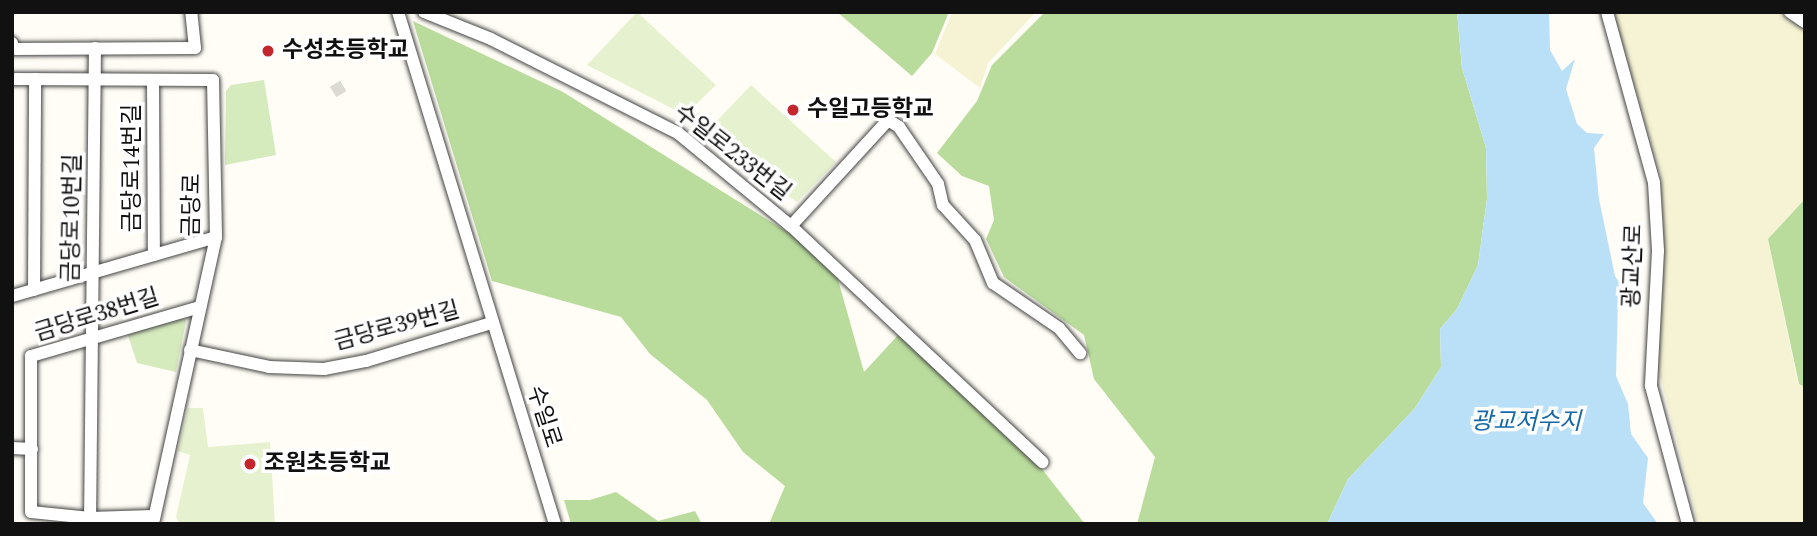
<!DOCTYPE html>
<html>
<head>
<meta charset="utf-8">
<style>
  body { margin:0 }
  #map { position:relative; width:1817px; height:536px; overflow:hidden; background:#fffdf5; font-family:Spectral,"Noto Sans KR",serif }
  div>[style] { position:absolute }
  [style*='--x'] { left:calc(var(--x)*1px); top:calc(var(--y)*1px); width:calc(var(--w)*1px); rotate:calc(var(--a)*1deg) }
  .farmland>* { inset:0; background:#f6f3d4 }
  .green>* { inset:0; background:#d5ebbd }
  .forest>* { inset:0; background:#b9dc9c }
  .pitch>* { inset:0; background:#e6f2cf }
  .water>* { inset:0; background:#b9e0f7 }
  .minor-tunnel>* { height:12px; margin-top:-6px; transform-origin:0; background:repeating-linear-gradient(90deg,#dbdad3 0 12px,transparent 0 18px) }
  .roads { filter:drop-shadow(0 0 2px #444) drop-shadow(0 0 2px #444) }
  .minor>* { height:12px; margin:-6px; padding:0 6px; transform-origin:6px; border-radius:6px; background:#fff }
  .dots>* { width:19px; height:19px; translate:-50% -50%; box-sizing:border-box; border:4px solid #fff; border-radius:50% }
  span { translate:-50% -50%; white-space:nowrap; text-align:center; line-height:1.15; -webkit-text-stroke:7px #fff; paint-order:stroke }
  .poi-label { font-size:23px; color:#111; font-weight:700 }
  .left { translate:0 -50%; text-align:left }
  .street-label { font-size:23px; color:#111 }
  .water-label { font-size:24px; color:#1768a6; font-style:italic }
  .frame { position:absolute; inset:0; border:14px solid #111; pointer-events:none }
</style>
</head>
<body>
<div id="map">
  <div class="farmland">
    <div style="clip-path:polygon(952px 12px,1036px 12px,988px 63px,980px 88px,935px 54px)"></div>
    <div style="clip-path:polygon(1613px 12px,1788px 12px,1805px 23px,1805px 199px,1768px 239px,1798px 384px,1805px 387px,1805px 524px,1698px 524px,1658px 368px,1662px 179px)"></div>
  </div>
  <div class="green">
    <div style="clip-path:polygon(264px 80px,276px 155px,225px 165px,226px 91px,231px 85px)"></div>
    <div style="clip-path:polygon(183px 317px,186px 321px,176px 372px,137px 363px,127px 332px)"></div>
  </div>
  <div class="forest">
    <div style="clip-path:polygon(837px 12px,949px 12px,932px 53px,912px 76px)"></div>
    <div style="clip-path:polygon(1045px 12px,1457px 12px,1462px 68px,1486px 148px,1487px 199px,1478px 265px,1457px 309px,1440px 329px,1441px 367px,1415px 408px,1348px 479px,1327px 524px,1137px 524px,1155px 457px,1094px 379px,1084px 335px,1004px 277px,986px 239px,994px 220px,989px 186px,962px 176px,937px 153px,977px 101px,992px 65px)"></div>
    <div style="clip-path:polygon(413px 21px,563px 92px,797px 238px,837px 276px,864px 372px,899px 334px,1035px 460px,1085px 524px,769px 524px,785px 486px,743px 452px,707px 400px,650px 354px,621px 317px,492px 281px)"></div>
    <div style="clip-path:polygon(1805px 199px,1805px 387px,1799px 384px,1768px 239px)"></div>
    <div style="clip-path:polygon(616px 492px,658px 521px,695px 511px,702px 524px,571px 524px,564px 500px,590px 500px)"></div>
  </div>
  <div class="pitch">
    <div style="clip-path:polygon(637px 12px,716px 85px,685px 115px,587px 65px)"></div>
    <div style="clip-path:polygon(751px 85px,836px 162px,797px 202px,749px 168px,711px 127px)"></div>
    <div style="clip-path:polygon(188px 408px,203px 408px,208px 447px,270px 442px,275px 524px,180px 524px,176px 517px,190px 455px,178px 451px)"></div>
  </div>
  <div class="water">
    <div style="clip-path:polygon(1457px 12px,1549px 12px,1550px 50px,1562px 71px,1575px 59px,1566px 89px,1577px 124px,1587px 133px,1604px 134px,1594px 148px,1599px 199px,1615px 276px,1624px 290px,1618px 299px,1616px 376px,1628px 404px,1631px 434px,1648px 458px,1643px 503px,1658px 524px,1327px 524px,1348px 479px,1415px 408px,1441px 367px,1440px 329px,1457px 309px,1478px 265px,1487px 199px,1486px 148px,1462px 68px)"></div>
  </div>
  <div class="minor-tunnel">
    <div style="--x:333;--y:92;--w:17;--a:-31"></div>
  </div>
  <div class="roads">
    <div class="minor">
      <div style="--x:398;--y:12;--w:536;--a:72.95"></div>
      <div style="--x:424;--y:12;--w:72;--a:21.9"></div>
      <div style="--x:491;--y:39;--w:209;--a:26.7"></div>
      <div style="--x:678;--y:133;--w:146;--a:39.5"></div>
      <div style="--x:791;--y:226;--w:144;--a:-47.5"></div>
      <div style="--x:888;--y:120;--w:13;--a:32"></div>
      <div style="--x:899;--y:127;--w:69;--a:55.6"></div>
      <div style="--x:938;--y:184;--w:22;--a:77"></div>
      <div style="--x:943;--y:205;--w:47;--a:47.6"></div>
      <div style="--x:975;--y:240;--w:47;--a:67.3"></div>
      <div style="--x:993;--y:283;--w:80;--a:34.3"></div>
      <div style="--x:1059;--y:328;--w:33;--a:50"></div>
      <div style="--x:1607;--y:12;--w:177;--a:74.6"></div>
      <div style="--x:1654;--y:183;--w:68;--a:86.6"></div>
      <div style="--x:1658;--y:251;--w:135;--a:93"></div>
      <div style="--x:1651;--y:386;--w:143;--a:75"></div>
      <div style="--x:1790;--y:12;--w:18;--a:34"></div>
      <div style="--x:12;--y:43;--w:6;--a:81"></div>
      <div style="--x:13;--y:49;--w:182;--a:-0.3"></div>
      <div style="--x:195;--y:48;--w:36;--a:-96"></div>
      <div style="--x:12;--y:79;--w:201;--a:0.3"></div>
      <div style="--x:213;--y:80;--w:157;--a:88.9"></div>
      <div style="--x:216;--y:237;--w:294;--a:102.4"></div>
      <div style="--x:153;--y:81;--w:174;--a:89.7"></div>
      <div style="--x:791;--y:226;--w:345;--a:43.2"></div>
      <div style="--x:34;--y:290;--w:211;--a:-89.7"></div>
      <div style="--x:12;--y:296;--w:212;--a:-16.1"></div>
      <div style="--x:190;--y:350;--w:81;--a:12.1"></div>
      <div style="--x:269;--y:367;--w:55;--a:2.1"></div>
      <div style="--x:324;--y:369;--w:43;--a:-10.8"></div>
      <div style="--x:366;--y:361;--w:131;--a:-16.9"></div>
      <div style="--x:12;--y:448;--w:20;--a:3"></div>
      <div style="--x:153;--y:516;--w:63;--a:178.2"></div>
      <div style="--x:90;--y:518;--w:59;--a:-174.2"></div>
      <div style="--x:31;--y:512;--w:156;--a:-90"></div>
      <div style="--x:31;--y:356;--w:176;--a:-16.2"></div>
      <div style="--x:90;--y:524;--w:476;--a:-89.4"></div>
    </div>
  </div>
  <div class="dots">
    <div style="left:268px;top:51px;background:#c4262e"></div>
    <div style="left:793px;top:110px;background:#c4262e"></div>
    <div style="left:250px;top:464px;background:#c4262e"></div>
  </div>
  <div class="poi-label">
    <span class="left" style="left:282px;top:51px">수성초등학교</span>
    <span class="left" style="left:807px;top:110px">수일고등학교</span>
    <span class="left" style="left:264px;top:464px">조원초등학교</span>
  </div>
  <div class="street-label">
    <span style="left:732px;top:153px;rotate:38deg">수일로233번길</span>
    <span style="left:133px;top:168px;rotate:-90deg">금당로14번길</span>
    <span style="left:193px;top:205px;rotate:-89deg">금당로</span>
    <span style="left:73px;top:218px;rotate:-89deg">금당로10번길</span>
    <span style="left:1634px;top:266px;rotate:-88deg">광교산로</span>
    <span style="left:97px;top:316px;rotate:-17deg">금당로38번길</span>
    <span style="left:397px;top:327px;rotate:-15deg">금당로39번길</span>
    <span style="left:543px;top:417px;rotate:72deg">수일로</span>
  </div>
  <div class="water-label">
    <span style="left:1526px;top:423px">광교저수지</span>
  </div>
  <div class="frame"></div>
</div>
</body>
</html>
